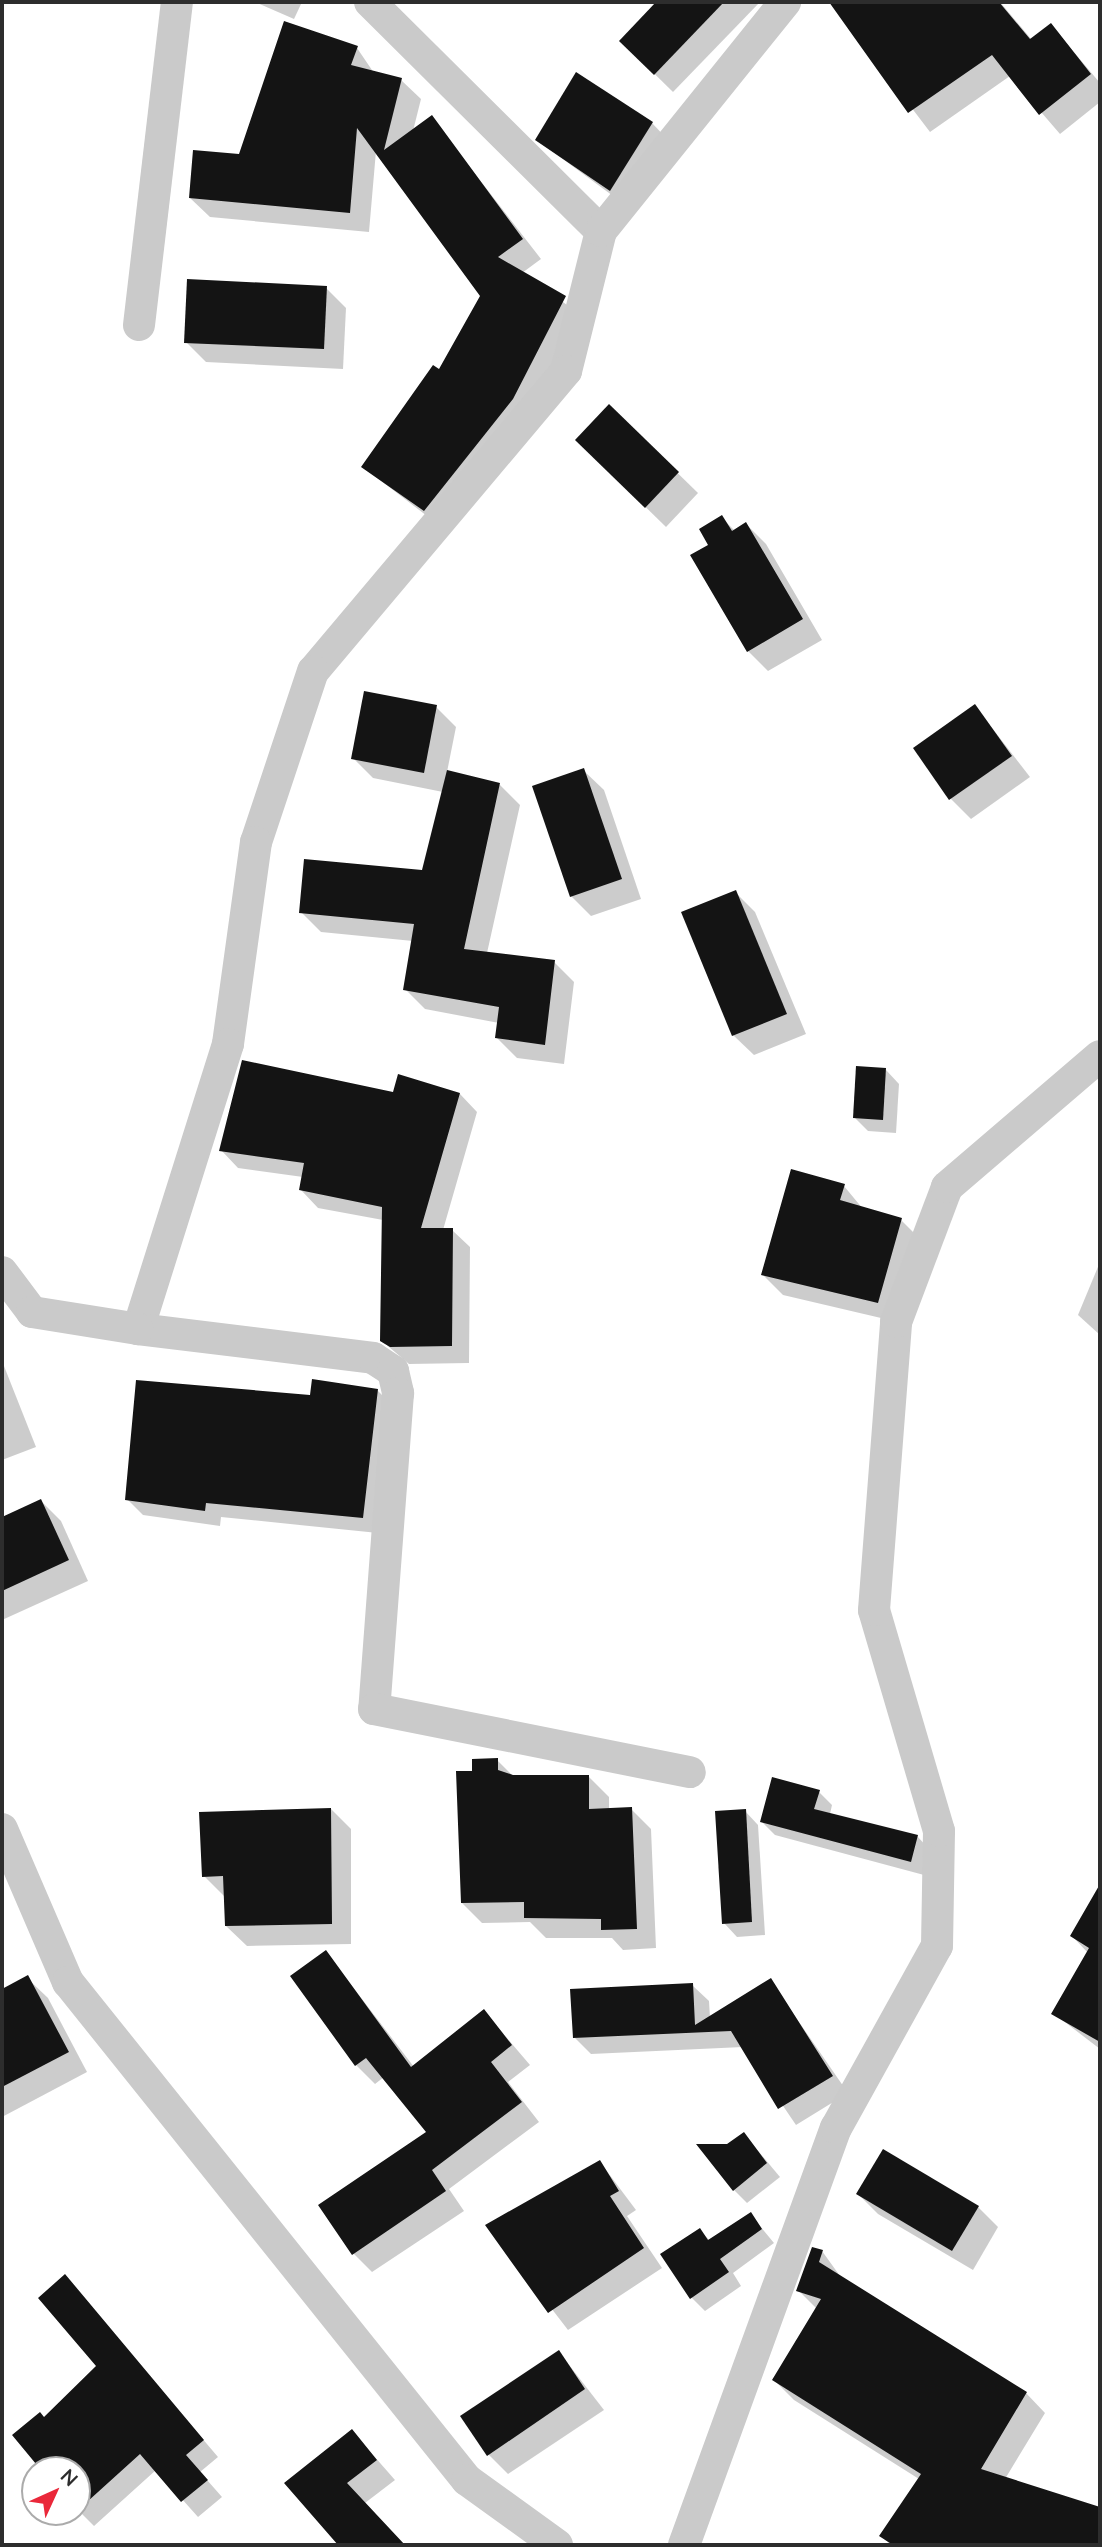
<!DOCTYPE html>
<html>
<head>
<meta charset="utf-8">
<style>
  body { margin:0 }
  #map { position:relative; width:1102px; height:2547px; overflow:hidden; background:#fff; font-family:Lato,sans-serif }
  div>[style] { position:absolute }
  [style*='--x'] { left:calc(var(--x)*1px); top:calc(var(--y)*1px); width:calc(var(--w)*1px); rotate:calc(var(--a)*1deg) }
  .shadow>* { inset:0; background:#0003 }
  .building>* { inset:0; background:#141414 }
  .minor>* { height:32px; margin:-16px; padding:0 16px; transform-origin:16px; border-radius:16px; background:#cacaca }
  span { translate:-50% -50%; white-space:nowrap; text-align:center; line-height:1.15; -webkit-text-stroke:7px #fff; paint-order:stroke }
  .frame { position:absolute; inset:0; border:4px solid #2d2d2d; pointer-events:none }
  .north { position:absolute; left:21px; top:2456px; width:70px; height:70px; box-sizing:border-box; background:#fff; border:2px solid #ababab; border-radius:50%; rotate:45deg; font-size:19px; font-weight:700; line-height:28px; text-align:center; color:#2d2d2d }
  .north::after { content:''; display:block; margin:auto; width:24px; height:32px; background:#ea283a; clip-path:polygon(50% 0,100% 100%,50% 72%,0 100%) }
</style>
</head>
<body>
<div id="map">
  <div class="shadow">
    <div style="clip-path:polygon(255px 2px,302px 2px,294px 19px)"></div>
    <div style="clip-path:polygon(659px 2px,760px 2px,673px 92px,621px 41px)"></div>
    <div style="clip-path:polygon(831px 2px,1000px 2px,1032px 40px,1051px 25px,1100px 83px,1100px 102px,1060px 134px,1010px 76px,930px 132px)"></div>
    <div style="clip-path:polygon(357px 48px,374px 73px,401px 80px,421px 99px,413px 131px,431px 117px,541px 259px,522px 273px,584px 317px,444px 529px,363px 467px,439px 371px,483px 296px,376px 151px,369px 232px,210px 217px,190px 198px)"></div>
    <div style="clip-path:polygon(652px 123px,669px 141px,628px 207px,537px 140px)"></div>
    <div style="clip-path:polygon(326px 288px,346px 308px,343px 369px,206px 362px,186px 342px)"></div>
    <div style="clip-path:polygon(609px 406px,698px 493px,666px 527px,577px 440px)"></div>
    <div style="clip-path:polygon(721px 517px,735px 531px,746px 524px,766px 544px,822px 640px,768px 671px,748px 651px,711px 545px)"></div>
    <div style="clip-path:polygon(975px 706px,1030px 777px,971px 819px,951px 799px)"></div>
    <div style="clip-path:polygon(436px 707px,456px 727px,447px 772px,500px 785px,520px 805px,487px 953px,554px 962px,574px 982px,564px 1064px,517px 1058px,497px 1038px,499px 1023px,425px 1009px,405px 989px,413px 941px,321px 932px,301px 912px,424px 872px,443px 792px,373px 778px,353px 758px)"></div>
    <div style="clip-path:polygon(583px 770px,604px 790px,641px 899px,591px 916px,571px 896px)"></div>
    <div style="clip-path:polygon(735px 892px,755px 912px,806px 1034px,754px 1055px,733px 1035px)"></div>
    <div style="clip-path:polygon(886px 1070px,899px 1084px,896px 1133px,868px 1131px,855px 1118px)"></div>
    <div style="clip-path:polygon(394px 1094px,460px 1094px,477px 1112px,443px 1230px,452px 1230px,470px 1247px,469px 1363px,409px 1364px,382px 1341px,383px 1220px,318px 1208px,301px 1190px,303px 1177px,238px 1168px,221px 1150px)"></div>
    <div style="clip-path:polygon(844px 1186px,863px 1209px,901px 1220px,921px 1240px,898px 1322px,783px 1295px,763px 1275px)"></div>
    <div style="clip-path:polygon(1100px 1262px,1100px 1335px,1078px 1315px)"></div>
    <div style="clip-path:polygon(2px 1361px,36px 1447px,2px 1460px)"></div>
    <div style="clip-path:polygon(377px 1390px,393px 1406px,378px 1533px,221px 1517px,220px 1526px,143px 1515px,127px 1499px,312px 1397px)"></div>
    <div style="clip-path:polygon(41px 1501px,61px 1521px,88px 1581px,2px 1620px,2px 1519px)"></div>
    <div style="clip-path:polygon(497px 1760px,513px 1776px,589px 1777px,609px 1797px,609px 1810px,631px 1809px,651px 1829px,656px 1948px,623px 1950px,612px 1938px,546px 1938px,530px 1922px,482px 1923px,462px 1903px,474px 1773px)"></div>
    <div style="clip-path:polygon(819px 1792px,832px 1805px,830px 1814px,917px 1836px,930px 1850px,924px 1875px,775px 1835px,762px 1822px)"></div>
    <div style="clip-path:polygon(331px 1809px,351px 1829px,351px 1944px,247px 1946px,226px 1926px,224px 1896px,204px 1876px)"></div>
    <div style="clip-path:polygon(745px 1811px,758px 1825px,765px 1935px,737px 1937px,724px 1923px)"></div>
    <div style="clip-path:polygon(1093px 1899px,1100px 1903px,1100px 2049px,1053px 2013px,1088px 1953px,1072px 1936px)"></div>
    <div style="clip-path:polygon(326px 1952px,414px 2067px,484px 2011px,530px 2065px,508px 2082px,539px 2122px,449px 2189px,464px 2211px,372px 2272px,353px 2253px,429px 2133px,384px 2077px,375px 2084px,356px 2065px)"></div>
    <div style="clip-path:polygon(27px 1978px,48px 1998px,87px 2072px,2px 2117px,2px 1991px)"></div>
    <div style="clip-path:polygon(770px 1980px,848px 2093px,796px 2125px,743px 2047px,591px 2054px,575px 2038px,692px 1985px,709px 2001px,710px 2018px)"></div>
    <div style="clip-path:polygon(744px 2134px,780px 2177px,747px 2203px,734px 2190px)"></div>
    <div style="clip-path:polygon(600px 2162px,636px 2210px,627px 2216px,662px 2268px,568px 2330px,488px 2226px)"></div>
    <div style="clip-path:polygon(858px 2194px,978px 2207px,998px 2227px,973px 2270px,878px 2214px)"></div>
    <div style="clip-path:polygon(751px 2215px,774px 2243px,733px 2273px,741px 2286px,705px 2311px,692px 2298px,700px 2230px,710px 2241px)"></div>
    <div style="clip-path:polygon(822px 2251px,840px 2276px,1026px 2393px,1045px 2413px,1005px 2479px,1100px 2509px,1100px 2545px,891px 2545px,881px 2536px,919px 2479px,794px 2400px,774px 2380px,817px 2309px,798px 2290px)"></div>
    <div style="clip-path:polygon(65px 2277px,218px 2457px,200px 2472px,222px 2497px,198px 2517px,156px 2470px,94px 2526px,77px 2509px,77px 2470px,44px 2470px,44px 2419px,98px 2366px)"></div>
    <div style="clip-path:polygon(559px 2352px,604px 2410px,508px 2474px,488px 2454px)"></div>
    <div style="clip-path:polygon(352px 2431px,395px 2480px,365px 2503px,404px 2545px,341px 2545px,287px 2484px)"></div>
  </div>
  <div class="building">
    <div style="clip-path:polygon(656px 2px,724px 2px,654px 75px,619px 41px)"></div>
    <div style="clip-path:polygon(829px 2px,999px 2px,1030px 39px,1051px 23px,1091px 74px,1039px 115px,992px 55px,908px 113px)"></div>
    <div style="clip-path:polygon(284px 21px,358px 46px,351px 65px,402px 78px,384px 150px,432px 115px,523px 239px,498px 257px,566px 296px,513px 399px,424px 511px,361px 467px,433px 365px,439px 369px,480px 296px,357px 128px,350px 213px,189px 198px,193px 150px,239px 154px)"></div>
    <div style="clip-path:polygon(576px 72px,653px 122px,610px 191px,535px 140px)"></div>
    <div style="clip-path:polygon(187px 279px,327px 286px,324px 349px,184px 343px)"></div>
    <div style="clip-path:polygon(609px 404px,679px 472px,645px 508px,575px 440px)"></div>
    <div style="clip-path:polygon(722px 515px,732px 531px,746px 522px,803px 619px,747px 652px,690px 555px,708px 545px,699px 529px)"></div>
    <div style="clip-path:polygon(364px 691px,437px 705px,424px 773px,351px 759px)"></div>
    <div style="clip-path:polygon(975px 704px,1012px 756px,949px 800px,913px 748px)"></div>
    <div style="clip-path:polygon(584px 768px,622px 879px,570px 897px,532px 786px)"></div>
    <div style="clip-path:polygon(447px 770px,500px 783px,464px 949px,555px 960px,545px 1045px,495px 1038px,499px 1007px,403px 990px,414px 924px,299px 913px,304px 859px,422px 870px)"></div>
    <div style="clip-path:polygon(736px 890px,787px 1014px,732px 1036px,681px 912px)"></div>
    <div style="clip-path:polygon(242px 1060px,393px 1092px,398px 1074px,460px 1093px,421px 1228px,453px 1228px,452px 1346px,390px 1347px,380px 1341px,382px 1207px,299px 1190px,304px 1163px,219px 1151px)"></div>
    <div style="clip-path:polygon(856px 1066px,886px 1068px,883px 1120px,853px 1118px)"></div>
    <div style="clip-path:polygon(791px 1169px,845px 1184px,840px 1200px,902px 1218px,878px 1303px,761px 1275px)"></div>
    <div style="clip-path:polygon(312px 1379px,378px 1389px,363px 1518px,206px 1503px,205px 1511px,125px 1500px,136px 1380px,310px 1395px)"></div>
    <div style="clip-path:polygon(41px 1499px,69px 1560px,2px 1591px,2px 1517px)"></div>
    <div style="clip-path:polygon(498px 1758px,498px 1770px,513px 1775px,589px 1775px,589px 1809px,632px 1807px,637px 1929px,601px 1930px,601px 1919px,524px 1918px,524px 1902px,461px 1903px,456px 1771px,472px 1771px,472px 1759px)"></div>
    <div style="clip-path:polygon(772px 1777px,820px 1790px,814px 1809px,918px 1835px,911px 1862px,760px 1822px)"></div>
    <div style="clip-path:polygon(331px 1808px,332px 1924px,225px 1926px,223px 1876px,202px 1877px,199px 1812px)"></div>
    <div style="clip-path:polygon(746px 1809px,752px 1922px,722px 1924px,715px 1811px)"></div>
    <div style="clip-path:polygon(1100px 1884px,1100px 2042px,1051px 2014px,1089px 1948px,1070px 1936px)"></div>
    <div style="clip-path:polygon(326px 1950px,411px 2067px,484px 2009px,512px 2045px,491px 2062px,522px 2102px,432px 2170px,446px 2191px,352px 2255px,318px 2205px,426px 2132px,366px 2058px,355px 2066px,290px 1976px)"></div>
    <div style="clip-path:polygon(28px 1975px,69px 2052px,2px 2087px,2px 1989px)"></div>
    <div style="clip-path:polygon(771px 1978px,833px 2076px,778px 2109px,731px 2031px,573px 2038px,570px 1989px,693px 1983px,695px 2025px)"></div>
    <div style="clip-path:polygon(744px 2132px,767px 2163px,733px 2191px,696px 2144px,727px 2144px)"></div>
    <div style="clip-path:polygon(883px 2149px,979px 2206px,952px 2251px,856px 2194px)"></div>
    <div style="clip-path:polygon(600px 2160px,619px 2191px,610px 2196px,644px 2248px,548px 2313px,485px 2225px)"></div>
    <div style="clip-path:polygon(751px 2212px,762px 2229px,720px 2259px,729px 2272px,690px 2299px,660px 2254px,700px 2228px,708px 2240px)"></div>
    <div style="clip-path:polygon(812px 2247px,823px 2250px,819px 2262px,1027px 2392px,981px 2469px,1100px 2507px,1100px 2545px,893px 2545px,879px 2536px,921px 2474px,772px 2380px,821px 2299px,796px 2291px)"></div>
    <div style="clip-path:polygon(65px 2274px,204px 2440px,186px 2455px,208px 2480px,181px 2502px,140px 2454px,77px 2511px,77px 2470px,41px 2470px,12px 2435px,40px 2412px,44px 2417px,96px 2366px,38px 2298px)"></div>
    <div style="clip-path:polygon(559px 2350px,585px 2389px,487px 2456px,460px 2416px)"></div>
    <div style="clip-path:polygon(352px 2429px,377px 2460px,347px 2483px,405px 2545px,338px 2545px,284px 2483px)"></div>
  </div>
  <div class="minor">
    <div style="--x:370;--y:2;--w:325;--a:44.8"></div>
    <div style="--x:601;--y:231;--w:144;--a:104"></div>
    <div style="--x:566;--y:371;--w:392;--a:130.1"></div>
    <div style="--x:313;--y:671;--w:180;--a:108.4"></div>
    <div style="--x:256;--y:842;--w:204;--a:97.9"></div>
    <div style="--x:228;--y:1044;--w:299;--a:107.5"></div>
    <div style="--x:138;--y:1329;--w:237;--a:7"></div>
    <div style="--x:373;--y:1358;--w:24;--a:33"></div>
    <div style="--x:393;--y:1371;--w:23;--a:77"></div>
    <div style="--x:398;--y:1393;--w:317;--a:94.3"></div>
    <div style="--x:374;--y:1709;--w:322;--a:11.3"></div>
    <div style="--x:601;--y:231;--w:294;--a:-51.2"></div>
    <div style="--x:139;--y:325;--w:325;--a:-83.3"></div>
    <div style="--x:2;--y:1272;--w:50;--a:53.1"></div>
    <div style="--x:32;--y:1312;--w:107;--a:9.1"></div>
    <div style="--x:2;--y:1829;--w:167;--a:66.7"></div>
    <div style="--x:68;--y:1982;--w:638;--a:51.3"></div>
    <div style="--x:467;--y:2480;--w:111;--a:35.8"></div>
    <div style="--x:684;--y:2545;--w:444;--a:-70"></div>
    <div style="--x:836;--y:2128;--w:208;--a:-61"></div>
    <div style="--x:937;--y:1946;--w:115;--a:-89"></div>
    <div style="--x:939;--y:1831;--w:230;--a:-106.4"></div>
    <div style="--x:874;--y:1610;--w:289;--a:-85.6"></div>
    <div style="--x:896;--y:1322;--w:144;--a:-69.3"></div>
    <div style="--x:947;--y:1187;--w:201;--a:-40.6"></div>
  </div>
  <div class="frame"></div>
  <div class="north">N</div>
</div>
</body>
</html>
